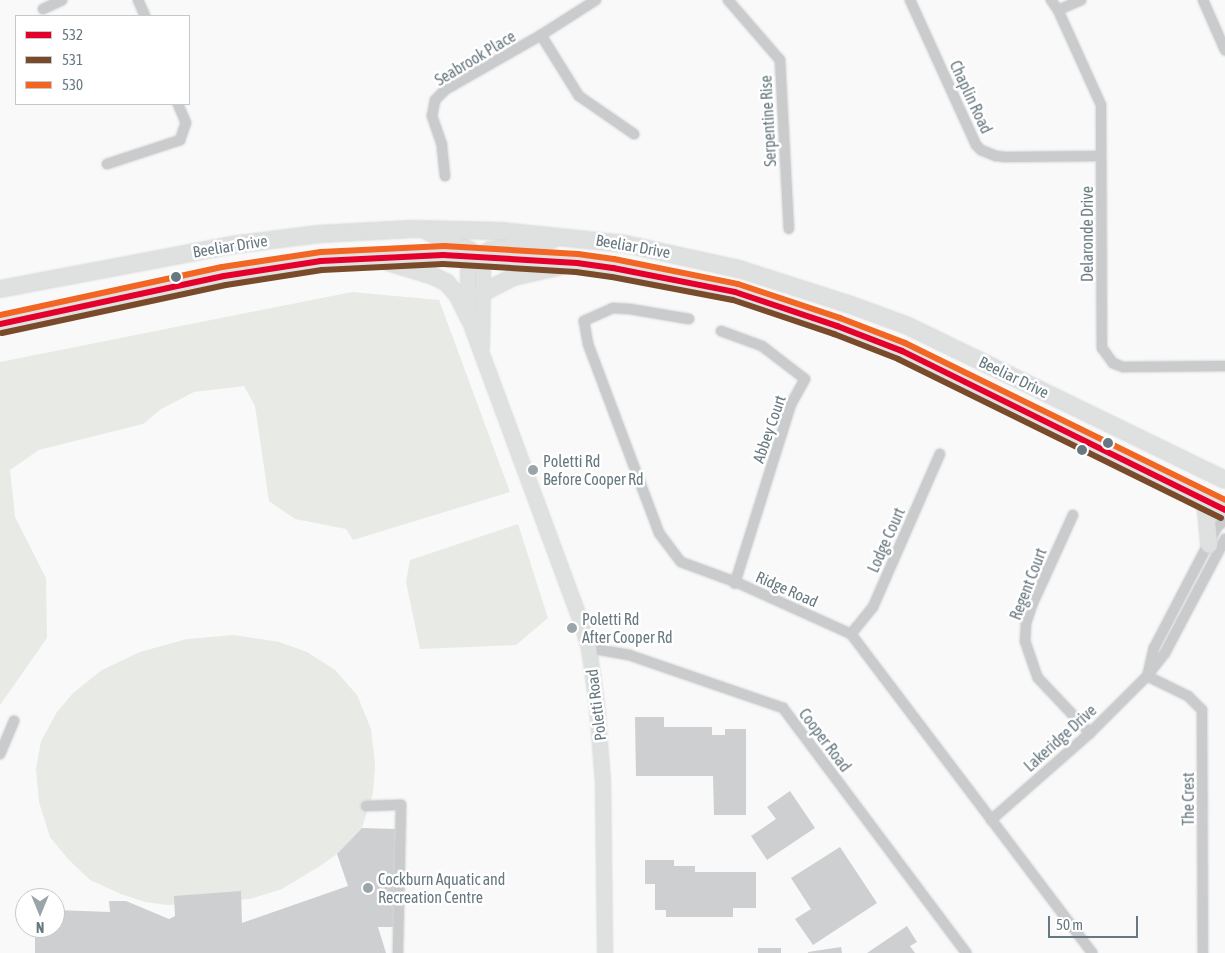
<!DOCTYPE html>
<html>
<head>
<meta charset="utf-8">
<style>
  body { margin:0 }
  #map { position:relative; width:1225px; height:953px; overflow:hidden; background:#f9f9f9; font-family:"Asap Condensed",sans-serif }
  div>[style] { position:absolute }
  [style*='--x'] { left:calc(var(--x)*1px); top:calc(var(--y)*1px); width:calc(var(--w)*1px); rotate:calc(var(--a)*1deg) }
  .green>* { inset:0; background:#e8eae6 }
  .building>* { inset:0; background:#cdcfd0 }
  .roads { filter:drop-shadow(0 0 1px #d5d6d7) drop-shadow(0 0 1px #d5d6d7) }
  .minor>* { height:10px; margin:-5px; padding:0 5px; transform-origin:5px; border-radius:5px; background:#cacbcc }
  .secondary>* { height:14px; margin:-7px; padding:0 7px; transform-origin:7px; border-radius:7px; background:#dfe0e0 }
  .trunk>* { height:16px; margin:-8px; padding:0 8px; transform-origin:8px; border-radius:8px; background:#dfe0e0 }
  .bus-1>* { height:6px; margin:-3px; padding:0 3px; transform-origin:3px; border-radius:3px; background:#e4002b }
  .bus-2>* { height:6px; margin:-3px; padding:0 3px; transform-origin:3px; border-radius:3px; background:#7a4b2a }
  .bus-3>* { height:6px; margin:-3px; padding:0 3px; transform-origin:3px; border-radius:3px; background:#f26522 }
  .dots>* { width:14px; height:14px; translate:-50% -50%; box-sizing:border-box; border:2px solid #fff; border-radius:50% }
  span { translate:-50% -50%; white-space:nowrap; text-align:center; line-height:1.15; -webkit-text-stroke:5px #fff; paint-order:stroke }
  .street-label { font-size:16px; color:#677880 }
  .poi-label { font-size:16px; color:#677880 }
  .left { translate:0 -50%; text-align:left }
  .legend { position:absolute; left:15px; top:15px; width:175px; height:90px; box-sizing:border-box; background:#fff; border:1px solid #c2c9cc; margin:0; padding:6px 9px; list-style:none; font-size:15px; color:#677880 }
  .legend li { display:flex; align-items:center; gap:10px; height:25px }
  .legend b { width:25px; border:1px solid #c2c9cc }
  .north { position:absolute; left:15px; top:888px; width:50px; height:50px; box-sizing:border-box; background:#fff; border:1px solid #c2c9cc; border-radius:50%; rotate:180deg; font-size:14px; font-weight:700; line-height:20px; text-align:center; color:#677880 }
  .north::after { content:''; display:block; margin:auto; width:18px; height:22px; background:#9aa5aa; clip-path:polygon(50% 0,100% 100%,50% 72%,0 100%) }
  .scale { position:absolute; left:1048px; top:916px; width:90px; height:22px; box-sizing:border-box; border:2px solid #677880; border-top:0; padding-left:6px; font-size:15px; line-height:18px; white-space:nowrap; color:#677880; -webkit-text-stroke:4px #fff; paint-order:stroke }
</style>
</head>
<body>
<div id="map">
  <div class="green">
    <div style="clip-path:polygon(352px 292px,439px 300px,510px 492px,353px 540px,346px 529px,295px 519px,269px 501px,255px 406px,244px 386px,194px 392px,161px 409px,143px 424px,39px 450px,10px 470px,15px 517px,46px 578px,47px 638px,0 705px,0 362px)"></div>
    <div style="clip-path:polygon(518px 524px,548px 618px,516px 645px,420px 649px,406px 582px,410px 560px)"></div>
    <div style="clip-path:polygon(234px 635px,279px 642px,307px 652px,335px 670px,357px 695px,371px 729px,375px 764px,373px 793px,362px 828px,337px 854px,320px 866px,282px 889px,250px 899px,168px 905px,145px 902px,121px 894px,90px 880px,68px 859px,50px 837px,39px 802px,36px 769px,41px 741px,57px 712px,73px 693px,102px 670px,140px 652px,187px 639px)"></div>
  </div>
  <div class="building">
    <div style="clip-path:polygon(635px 717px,664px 717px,664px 727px,712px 727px,712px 735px,725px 735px,725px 729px,746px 729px,746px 815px,714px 815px,713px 776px,636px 776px)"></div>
    <div style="clip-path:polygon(790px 791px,815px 828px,767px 860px,751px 836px,776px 819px,767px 807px)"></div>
    <div style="clip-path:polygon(362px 828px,395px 829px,396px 927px,378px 927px,386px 953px,35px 953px,35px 928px,55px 928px,55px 910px,110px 912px,109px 901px,126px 901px,169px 919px,175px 916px,174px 896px,241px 891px,242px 923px,348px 886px,337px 854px)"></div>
    <div style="clip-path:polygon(840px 847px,877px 903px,813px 945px,795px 919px,811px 909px,791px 878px)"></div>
    <div style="clip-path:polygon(645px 860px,674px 860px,674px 866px,695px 866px,695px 872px,756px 872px,756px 908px,733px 908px,733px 917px,666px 917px,666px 910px,655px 910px,655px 884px,645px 884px)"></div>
    <div style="clip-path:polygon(907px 926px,917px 942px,910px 946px,915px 953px,867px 953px)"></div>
    <div style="clip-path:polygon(841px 947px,842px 953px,808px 953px,808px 952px)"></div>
    <div style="clip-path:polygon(758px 948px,781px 948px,781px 953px,758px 953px)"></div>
  </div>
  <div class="roads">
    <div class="minor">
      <div style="--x:138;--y:0;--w:17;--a:66"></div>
      <div style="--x:728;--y:0;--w:79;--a:49.1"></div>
      <div style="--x:780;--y:60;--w:169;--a:87"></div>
      <div style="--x:910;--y:0;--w:159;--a:65.5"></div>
      <div style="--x:976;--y:145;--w:7;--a:45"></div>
      <div style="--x:981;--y:150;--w:16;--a:22"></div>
      <div style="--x:996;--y:156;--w:10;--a:6"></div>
      <div style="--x:1006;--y:157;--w:95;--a:-0.6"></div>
      <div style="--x:1051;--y:0;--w:12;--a:55"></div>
      <div style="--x:1058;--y:10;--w:104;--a:65.6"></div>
      <div style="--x:1101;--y:105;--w:243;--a:89.8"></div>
      <div style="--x:1102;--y:348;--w:19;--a:54"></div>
      <div style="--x:1113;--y:363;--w:11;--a:22"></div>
      <div style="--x:1123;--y:367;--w:102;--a:-0.6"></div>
      <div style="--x:1203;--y:0;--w:55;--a:66.3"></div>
      <div style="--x:43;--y:9;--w:21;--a:-25"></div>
      <div style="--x:1058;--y:10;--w:25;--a:-23"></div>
      <div style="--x:541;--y:35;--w:72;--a:58.1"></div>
      <div style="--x:579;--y:96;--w:67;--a:34.6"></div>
      <div style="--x:107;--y:164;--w:77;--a:-18.2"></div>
      <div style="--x:180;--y:140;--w:18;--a:-71"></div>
      <div style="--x:186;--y:123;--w:21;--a:-113"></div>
      <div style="--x:445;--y:176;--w:31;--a:-96"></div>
      <div style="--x:442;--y:145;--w:31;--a:-109"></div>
      <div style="--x:432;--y:116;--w:16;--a:-79"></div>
      <div style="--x:435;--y:100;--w:14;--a:-45"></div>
      <div style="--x:445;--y:90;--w:111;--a:-29.8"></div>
      <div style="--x:541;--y:35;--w:65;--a:-32.5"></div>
      <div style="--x:689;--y:319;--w:60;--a:-170.4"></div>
      <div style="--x:630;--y:309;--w:17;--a:-177"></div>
      <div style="--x:613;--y:308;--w:32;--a:156"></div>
      <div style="--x:584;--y:321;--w:23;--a:80"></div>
      <div style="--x:588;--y:344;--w:202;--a:69.4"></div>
      <div style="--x:659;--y:533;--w:36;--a:53"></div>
      <div style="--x:681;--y:562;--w:61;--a:20.2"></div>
      <div style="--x:738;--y:583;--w:124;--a:24.3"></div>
      <div style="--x:851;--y:634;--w:400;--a:52.9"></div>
      <div style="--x:721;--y:331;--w:44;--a:20.1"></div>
      <div style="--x:762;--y:346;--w:54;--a:37.5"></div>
      <div style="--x:805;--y:379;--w:29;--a:119"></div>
      <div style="--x:791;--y:404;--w:188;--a:107.4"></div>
      <div style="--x:1073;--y:515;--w:99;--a:114.5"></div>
      <div style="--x:1032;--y:605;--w:20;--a:108"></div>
      <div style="--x:1026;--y:624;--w:17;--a:93"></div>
      <div style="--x:1025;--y:641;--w:39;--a:71"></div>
      <div style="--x:1038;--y:678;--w:76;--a:46.6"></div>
      <div style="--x:851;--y:634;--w:35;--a:-51"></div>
      <div style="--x:873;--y:607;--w:167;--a:-66.4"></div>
      <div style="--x:589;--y:648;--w:41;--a:9.9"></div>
      <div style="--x:629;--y:655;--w:163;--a:19"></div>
      <div style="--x:783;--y:708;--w:306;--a:53.2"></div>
      <div style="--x:1148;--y:673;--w:26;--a:-77"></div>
      <div style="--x:1154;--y:648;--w:136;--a:-62.5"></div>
      <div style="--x:1217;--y:527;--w:11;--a:-41"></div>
      <div style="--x:1147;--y:676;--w:46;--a:26"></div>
      <div style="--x:1188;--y:696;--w:20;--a:45"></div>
      <div style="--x:1202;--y:710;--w:243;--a:89.8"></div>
      <div style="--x:0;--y:754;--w:36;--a:-67"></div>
      <div style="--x:366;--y:806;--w:35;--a:-2"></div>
      <div style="--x:401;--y:805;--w:148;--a:91.2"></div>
      <div style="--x:991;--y:820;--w:132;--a:-41.3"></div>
      <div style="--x:1090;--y:733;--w:81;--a:-45"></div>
      <div style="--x:1147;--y:676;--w:29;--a:-52"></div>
      <div style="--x:1165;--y:653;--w:129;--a:-62.2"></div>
    </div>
    <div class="secondary">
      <div style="--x:428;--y:233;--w:45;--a:20.9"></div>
      <div style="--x:470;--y:249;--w:11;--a:41"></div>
      <div style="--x:478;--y:256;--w:17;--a:73"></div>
      <div style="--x:483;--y:272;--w:74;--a:90.8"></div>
      <div style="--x:552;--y:241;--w:63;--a:172.6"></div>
      <div style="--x:490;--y:249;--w:22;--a:146"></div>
      <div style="--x:472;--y:261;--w:12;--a:110"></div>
      <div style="--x:468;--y:272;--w:47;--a:88.8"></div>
      <div style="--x:469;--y:319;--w:326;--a:69.7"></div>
      <div style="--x:582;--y:625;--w:24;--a:73"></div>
      <div style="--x:589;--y:648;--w:59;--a:82.1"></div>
      <div style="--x:597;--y:706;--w:77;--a:85.5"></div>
      <div style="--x:603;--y:783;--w:170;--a:89.3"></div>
    </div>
    <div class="trunk">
      <div style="--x:388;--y:262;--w:47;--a:17.3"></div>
      <div style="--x:433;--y:276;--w:14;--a:25"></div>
      <div style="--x:446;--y:282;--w:18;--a:49"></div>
      <div style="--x:458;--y:296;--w:25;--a:64"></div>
      <div style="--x:0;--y:289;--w:236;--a:-10.7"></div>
      <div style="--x:232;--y:245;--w:88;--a:-7.2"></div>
      <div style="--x:319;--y:234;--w:93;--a:-3.1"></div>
      <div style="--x:412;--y:229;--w:88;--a:1.3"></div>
      <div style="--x:500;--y:231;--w:126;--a:5.9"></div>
      <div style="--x:625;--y:244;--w:117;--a:12.4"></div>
      <div style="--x:739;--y:269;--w:118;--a:17.8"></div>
      <div style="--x:851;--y:305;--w:61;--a:20.2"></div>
      <div style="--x:908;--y:326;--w:352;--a:25.9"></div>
      <div style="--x:482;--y:293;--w:35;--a:-27"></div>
      <div style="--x:513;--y:277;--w:46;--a:-12.5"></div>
      <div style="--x:0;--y:324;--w:229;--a:-12.1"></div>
      <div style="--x:224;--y:276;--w:98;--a:-8.8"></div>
      <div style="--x:321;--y:261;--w:122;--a:-2.8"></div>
      <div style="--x:443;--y:255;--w:134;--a:3.4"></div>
      <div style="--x:577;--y:263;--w:36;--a:8"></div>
      <div style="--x:613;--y:268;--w:124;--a:11.1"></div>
      <div style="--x:735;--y:292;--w:108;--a:18.4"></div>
      <div style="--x:837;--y:326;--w:70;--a:21"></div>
      <div style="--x:902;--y:351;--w:360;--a:26.2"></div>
      <div style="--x:1202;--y:499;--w:11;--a:68"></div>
      <div style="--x:1206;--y:509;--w:36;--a:85"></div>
    </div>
  </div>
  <div class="bus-1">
    <div style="--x:0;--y:324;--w:229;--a:-12.1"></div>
    <div style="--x:224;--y:276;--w:98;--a:-8.8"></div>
    <div style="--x:321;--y:261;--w:122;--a:-2.8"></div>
    <div style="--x:443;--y:255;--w:134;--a:3.4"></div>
    <div style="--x:577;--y:263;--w:36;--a:8"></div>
    <div style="--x:613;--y:268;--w:124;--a:11.1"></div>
    <div style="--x:735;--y:292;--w:108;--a:18.4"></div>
    <div style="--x:837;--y:326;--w:70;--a:21"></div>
    <div style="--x:902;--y:351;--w:360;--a:26.2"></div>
  </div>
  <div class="bus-2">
    <div style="--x:2;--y:333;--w:229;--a:-12.1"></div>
    <div style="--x:226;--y:285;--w:97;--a:-8.9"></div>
    <div style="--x:322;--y:270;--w:121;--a:-2.8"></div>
    <div style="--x:443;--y:264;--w:133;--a:3.4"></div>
    <div style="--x:576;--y:272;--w:36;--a:8"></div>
    <div style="--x:612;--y:277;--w:123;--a:10.8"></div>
    <div style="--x:733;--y:300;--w:107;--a:18.6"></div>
    <div style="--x:834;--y:334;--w:69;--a:21.3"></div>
    <div style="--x:898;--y:359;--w:360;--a:26.2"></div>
  </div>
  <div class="bus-3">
    <div style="--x:0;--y:315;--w:227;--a:-12.2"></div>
    <div style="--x:222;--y:267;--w:100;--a:-8.6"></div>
    <div style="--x:321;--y:252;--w:123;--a:-2.8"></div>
    <div style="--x:444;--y:246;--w:134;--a:3.4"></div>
    <div style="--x:578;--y:254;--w:36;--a:8"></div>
    <div style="--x:614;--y:259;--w:126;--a:11.4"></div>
    <div style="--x:738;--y:284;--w:108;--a:18.4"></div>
    <div style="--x:840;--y:318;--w:70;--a:21"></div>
    <div style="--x:905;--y:343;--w:356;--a:26.1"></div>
  </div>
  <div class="dots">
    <div style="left:176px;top:277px;background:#677880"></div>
    <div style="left:1108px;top:443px;background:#677880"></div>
    <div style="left:1082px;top:450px;background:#677880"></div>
    <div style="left:533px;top:470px;background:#9aa5aa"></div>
    <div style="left:572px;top:628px;background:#9aa5aa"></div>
    <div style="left:368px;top:888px;background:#9aa5aa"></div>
  </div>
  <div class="street-label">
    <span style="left:475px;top:58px;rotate:-31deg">Seabrook Place</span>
    <span style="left:971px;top:97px;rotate:65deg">Chaplin Road</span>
    <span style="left:768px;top:121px;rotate:-93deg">Serpentine Rise</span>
    <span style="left:1087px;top:234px;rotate:-90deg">Delaronde Drive</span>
    <span style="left:230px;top:246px;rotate:-9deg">Beeliar Drive</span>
    <span style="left:633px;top:246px;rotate:10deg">Beeliar Drive</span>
    <span style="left:1014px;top:377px;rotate:26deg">Beeliar Drive</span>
    <span style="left:769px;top:429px;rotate:-71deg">Abbey Court</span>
    <span style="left:886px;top:540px;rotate:-66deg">Lodge Court</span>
    <span style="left:1028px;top:584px;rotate:-69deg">Regent Court</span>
    <span style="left:787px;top:589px;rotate:24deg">Ridge Road</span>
    <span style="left:596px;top:705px;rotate:-97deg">Poletti Road</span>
    <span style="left:1060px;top:738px;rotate:-42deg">Lakeridge Drive</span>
    <span style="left:825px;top:740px;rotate:53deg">Cooper Road</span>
    <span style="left:1188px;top:799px;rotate:-90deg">The Crest</span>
  </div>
  <div class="poi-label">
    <span class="left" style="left:543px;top:470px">Poletti Rd<br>Before Cooper Rd</span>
    <span class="left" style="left:582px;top:628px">Poletti Rd<br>After Cooper Rd</span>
    <span class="left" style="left:378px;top:888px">Cockburn Aquatic and<br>Recreation Centre</span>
  </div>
  <ul class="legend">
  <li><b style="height:6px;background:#e4002b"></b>532</li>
  <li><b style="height:6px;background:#7a4b2a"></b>531</li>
  <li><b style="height:6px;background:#f26522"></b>530</li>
  </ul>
  <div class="north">N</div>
  <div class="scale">50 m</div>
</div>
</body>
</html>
